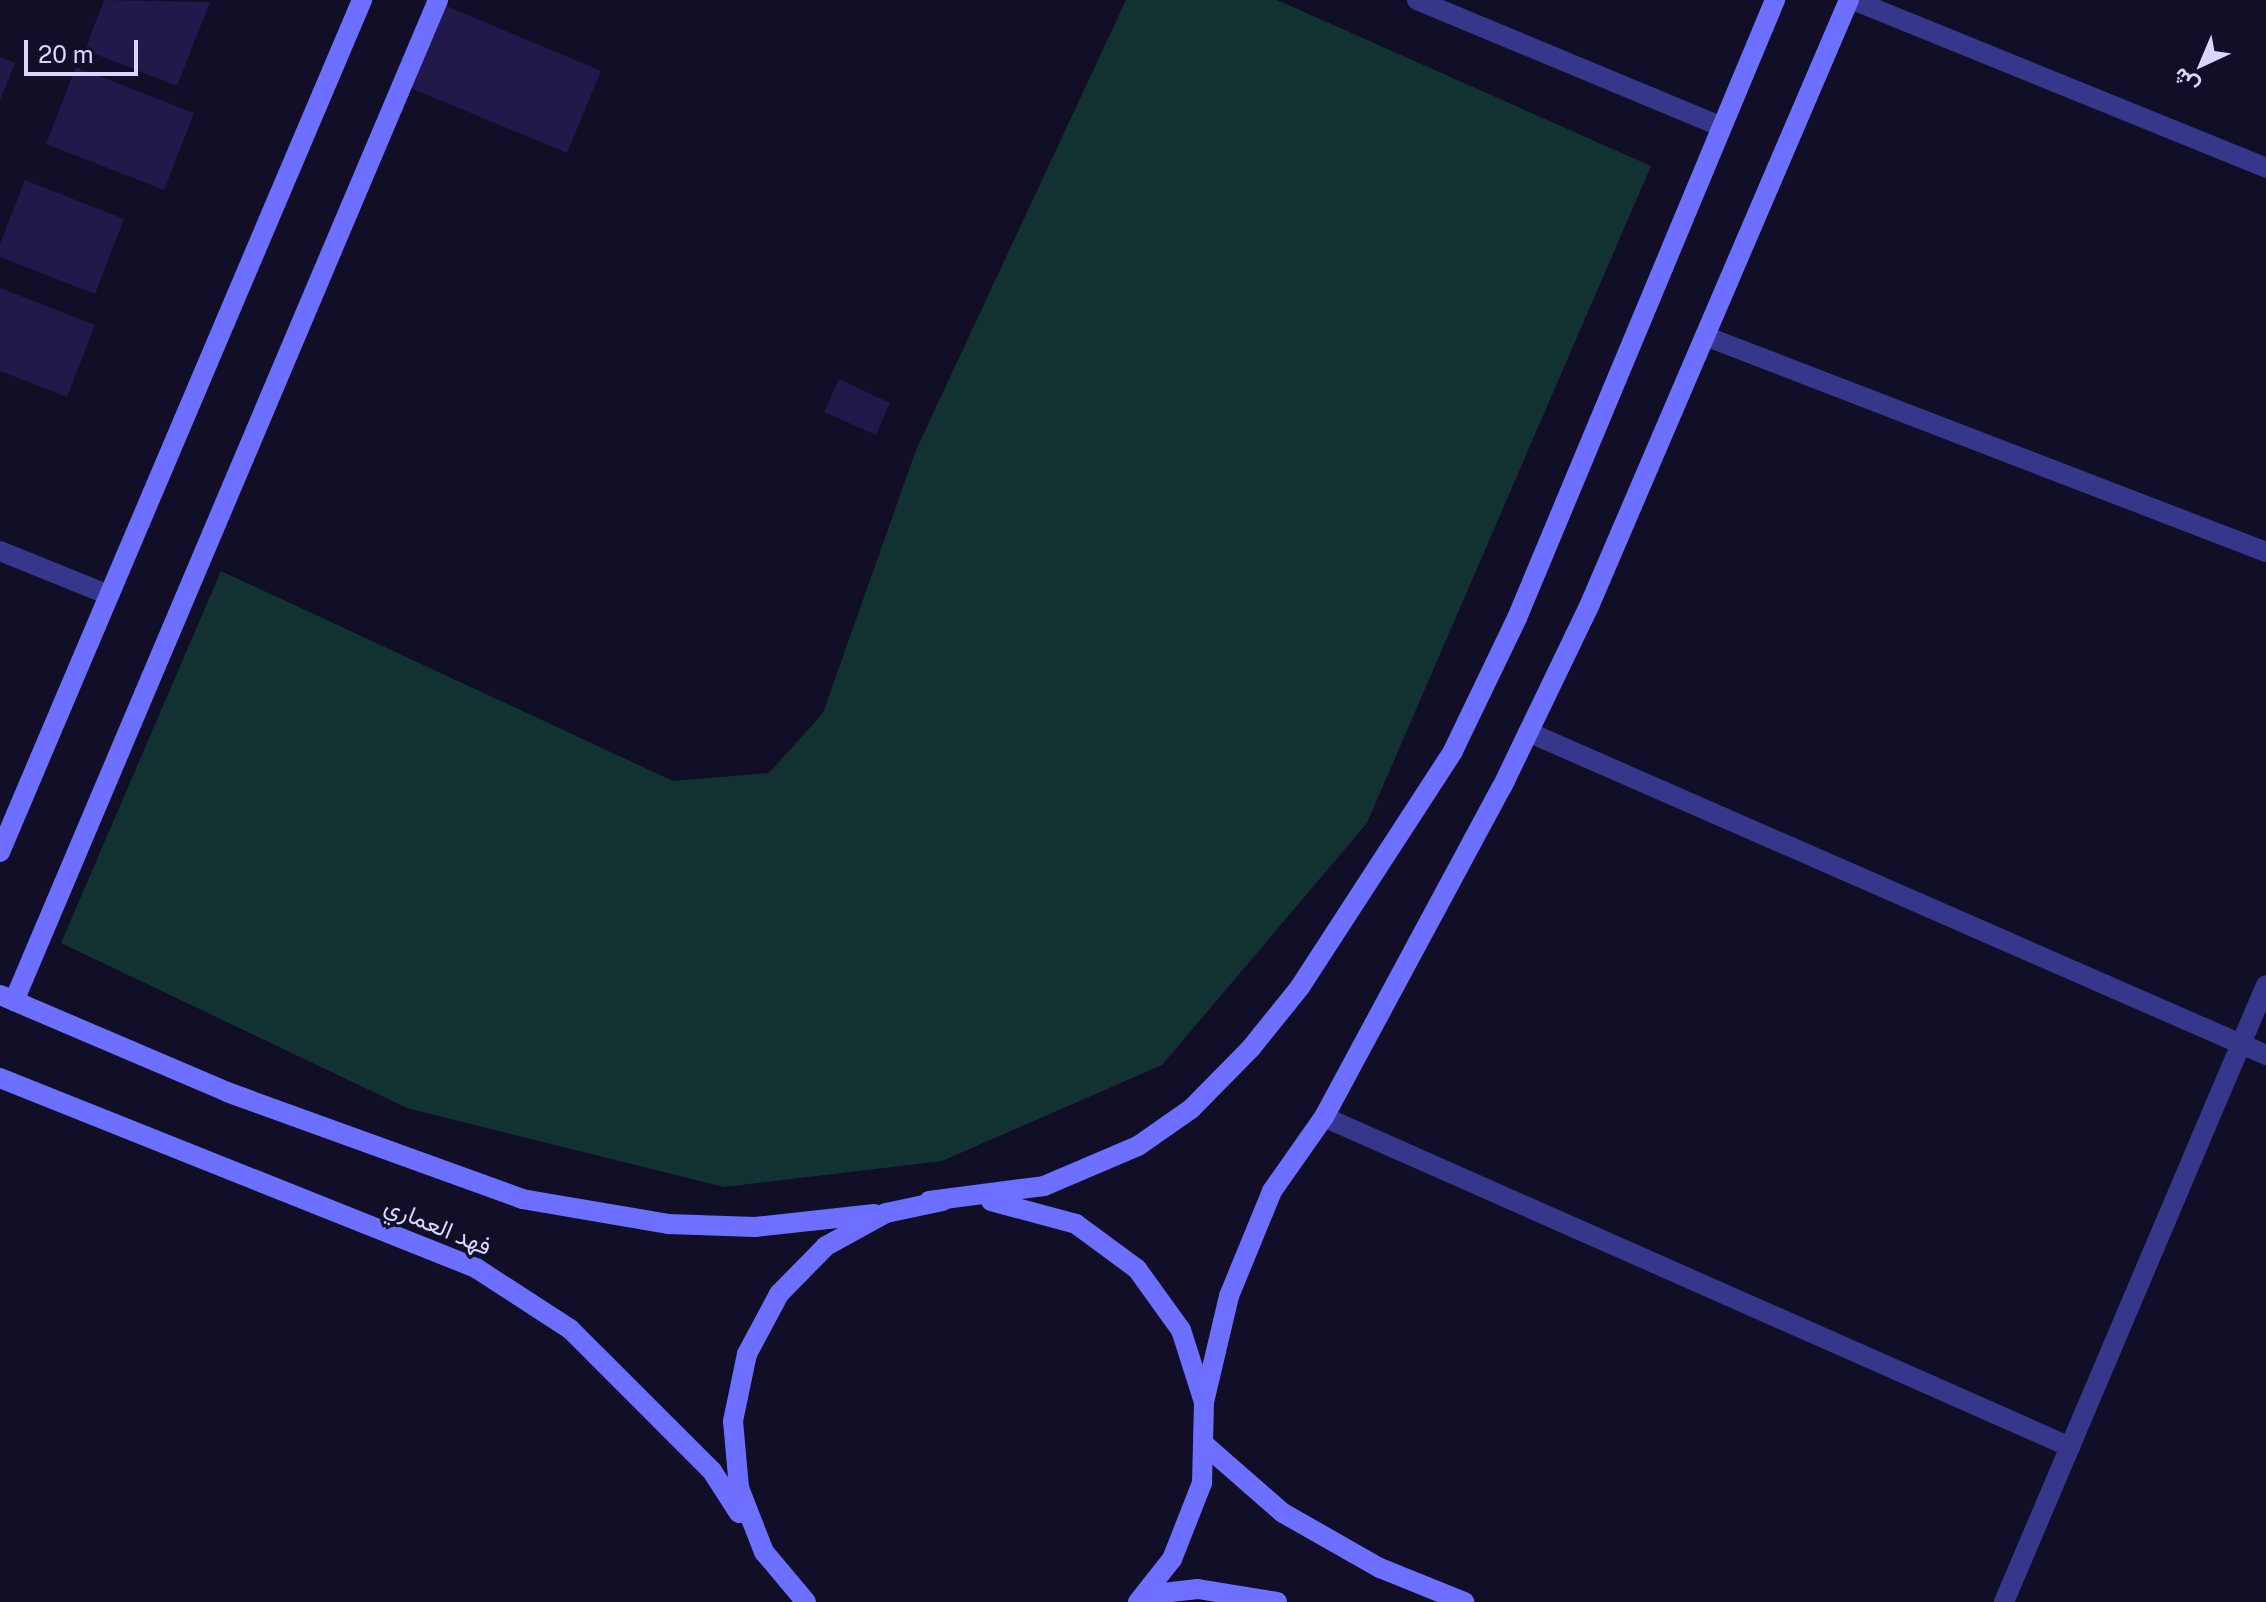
<!DOCTYPE html>
<html>
<head>
<meta charset="utf-8">
<style>
  body { margin:0 }
  #map { position:relative; width:2266px; height:1602px; overflow:hidden; background:#110e28; font-family:"Public Sans",Vazirmatn,sans-serif }
  div>[style] { position:absolute }
  [style*='--x'] { left:calc(var(--x)*1px); top:calc(var(--y)*1px); width:calc(var(--w)*1px); rotate:calc(var(--a)*1deg) }
  .green>* { inset:0; background:#113230 }
  .building>* { inset:0; background:#20194a }
  .street>* { height:20px; margin:-10px; padding:0 10px; transform-origin:10px; border-radius:10px; background:#36378a }
  .secondary>* { height:20px; margin:-10px; padding:0 10px; transform-origin:10px; border-radius:10px; background:#6c6fff }
  span { translate:-50% -50%; white-space:nowrap; text-align:center; line-height:1.15; -webkit-text-stroke:6px #110e28; paint-order:stroke }
  .street-label { font-size:24px; color:#d8d5ff }
  .north { position:absolute; left:2162px; top:24px; width:80px; height:80px; -webkit-text-stroke:6px #110e28; paint-order:stroke; rotate:224deg; font-size:22px; font-weight:700; line-height:32px; text-align:center; color:#d8d5ff }
  .north::after { content:''; display:block; margin:auto; width:28px; height:36px; background:#d8d5ff; clip-path:polygon(50% 0,100% 100%,50% 72%,0 100%) }
  .scale { position:absolute; left:24px; top:40px; width:114px; height:36px; box-sizing:border-box; border:4px solid #d8d5ff; border-top:0; padding-left:10px; font-size:24px; line-height:28px; white-space:nowrap; color:#d8d5ff; -webkit-text-stroke:6px #110e28; paint-order:stroke }
</style>
</head>
<body>
<div id="map">
  <div class="green">
    <div style="clip-path:polygon(1126px 0,1277px 0,1651px 166px,1367px 823px,1162px 1065px,942px 1161px,724px 1187px,407px 1108px,61px 943px,221px 571px,673px 781px,769px 773px,823px 713px,916px 450px)"></div>
  </div>
  <div class="building">
    <div style="clip-path:polygon(104px 0,210px 2px,177px 86px,85px 50px)"></div>
    <div style="clip-path:polygon(442px 4px,601px 71px,567px 153px,408px 87px)"></div>
    <div style="clip-path:polygon(0 57px,15px 63px,0 100px)"></div>
    <div style="clip-path:polygon(76px 67px,194px 113px,164px 190px,46px 144px)"></div>
    <div style="clip-path:polygon(25px 180px,124px 219px,95px 294px,0 257px,0 244px)"></div>
    <div style="clip-path:polygon(0 288px,95px 325px,67px 397px,0 371px)"></div>
    <div style="clip-path:polygon(839px 379px,890px 403px,876px 435px,824px 412px)"></div>
  </div>
  <div class="street">
    <div style="--x:1417;--y:0;--w:330;--a:22.6"></div>
    <div style="--x:1853;--y:0;--w:446;--a:22.1"></div>
    <div style="--x:1705;--y:336;--w:601;--a:21.06"></div>
    <div style="--x:0;--y:551;--w:118;--a:22"></div>
    <div style="--x:1528;--y:732;--w:806;--a:23.64"></div>
    <div style="--x:1324;--y:1117;--w:816;--a:23.86"></div>
    <div style="--x:2004;--y:1602;--w:670;--a:-66.99"></div>
  </div>
  <div class="secondary">
    <div style="--x:0;--y:852;--w:926;--a:-66.98"></div>
    <div style="--x:0;--y:995;--w:247;--a:23.1"></div>
    <div style="--x:227;--y:1092;--w:314;--a:19.9"></div>
    <div style="--x:522;--y:1199;--w:148;--a:9.7"></div>
    <div style="--x:668;--y:1224;--w:87;--a:2"></div>
    <div style="--x:755;--y:1227;--w:120;--a:-6.2"></div>
    <div style="--x:14;--y:1001;--w:1087;--a:-67.04"></div>
    <div style="--x:0;--y:1078;--w:513;--a:21.76"></div>
    <div style="--x:476;--y:1268;--w:112;--a:33"></div>
    <div style="--x:570;--y:1329;--w:201;--a:45"></div>
    <div style="--x:712;--y:1471;--w:50;--a:57.3"></div>
    <div style="--x:929;--y:1201;--w:116;--a:-7.4"></div>
    <div style="--x:1044;--y:1186;--w:102;--a:-23.1"></div>
    <div style="--x:1138;--y:1146;--w:65;--a:-34.9"></div>
    <div style="--x:1191;--y:1109;--w:86;--a:-45.5"></div>
    <div style="--x:1251;--y:1048;--w:78;--a:-51.2"></div>
    <div style="--x:1300;--y:987;--w:281;--a:-57"></div>
    <div style="--x:1453;--y:751;--w:148;--a:-64.3"></div>
    <div style="--x:1517;--y:618;--w:670;--a:-67.34"></div>
    <div style="--x:991;--y:1201;--w:88;--a:15.1"></div>
    <div style="--x:1076;--y:1224;--w:76;--a:36.4"></div>
    <div style="--x:1137;--y:1269;--w:75;--a:54.2"></div>
    <div style="--x:1181;--y:1330;--w:76;--a:72.3"></div>
    <div style="--x:1204;--y:1402;--w:81;--a:91.4"></div>
    <div style="--x:1202;--y:1483;--w:82;--a:111.5"></div>
    <div style="--x:1172;--y:1559;--w:55;--a:128.3"></div>
    <div style="--x:1204;--y:1402;--w:109;--a:-76.7"></div>
    <div style="--x:1229;--y:1296;--w:113;--a:-67.7"></div>
    <div style="--x:1272;--y:1191;--w:90;--a:-54.9"></div>
    <div style="--x:1324;--y:1117;--w:375;--a:-61.7"></div>
    <div style="--x:1502;--y:787;--w:203;--a:-64.3"></div>
    <div style="--x:1590;--y:604;--w:657;--a:-66.79"></div>
    <div style="--x:1205;--y:1445;--w:103;--a:41.1"></div>
    <div style="--x:1283;--y:1513;--w:112;--a:29.6"></div>
    <div style="--x:1380;--y:1568;--w:91;--a:22"></div>
    <div style="--x:1145;--y:1595;--w:53;--a:-6.5"></div>
    <div style="--x:1198;--y:1589;--w:80;--a:9.3"></div>
    <div style="--x:806;--y:1602;--w:65;--a:-130"></div>
    <div style="--x:764;--y:1552;--w:69;--a:-111.3"></div>
    <div style="--x:739;--y:1488;--w:67;--a:-95.1"></div>
    <div style="--x:733;--y:1421;--w:68;--a:-78.2"></div>
    <div style="--x:747;--y:1354;--w:68;--a:-61.9"></div>
    <div style="--x:779;--y:1294;--w:67;--a:-45.6"></div>
    <div style="--x:826;--y:1246;--w:68;--a:-28.8"></div>
    <div style="--x:886;--y:1213;--w:58;--a:-11.9"></div>
  </div>
  <div class="street-label">
    <span style="left:438px;top:1226px;rotate:23deg">فهد العماري</span>
  </div>
  <div class="north">ش</div>
  <div class="scale">20 m</div>
</div>
</body>
</html>
